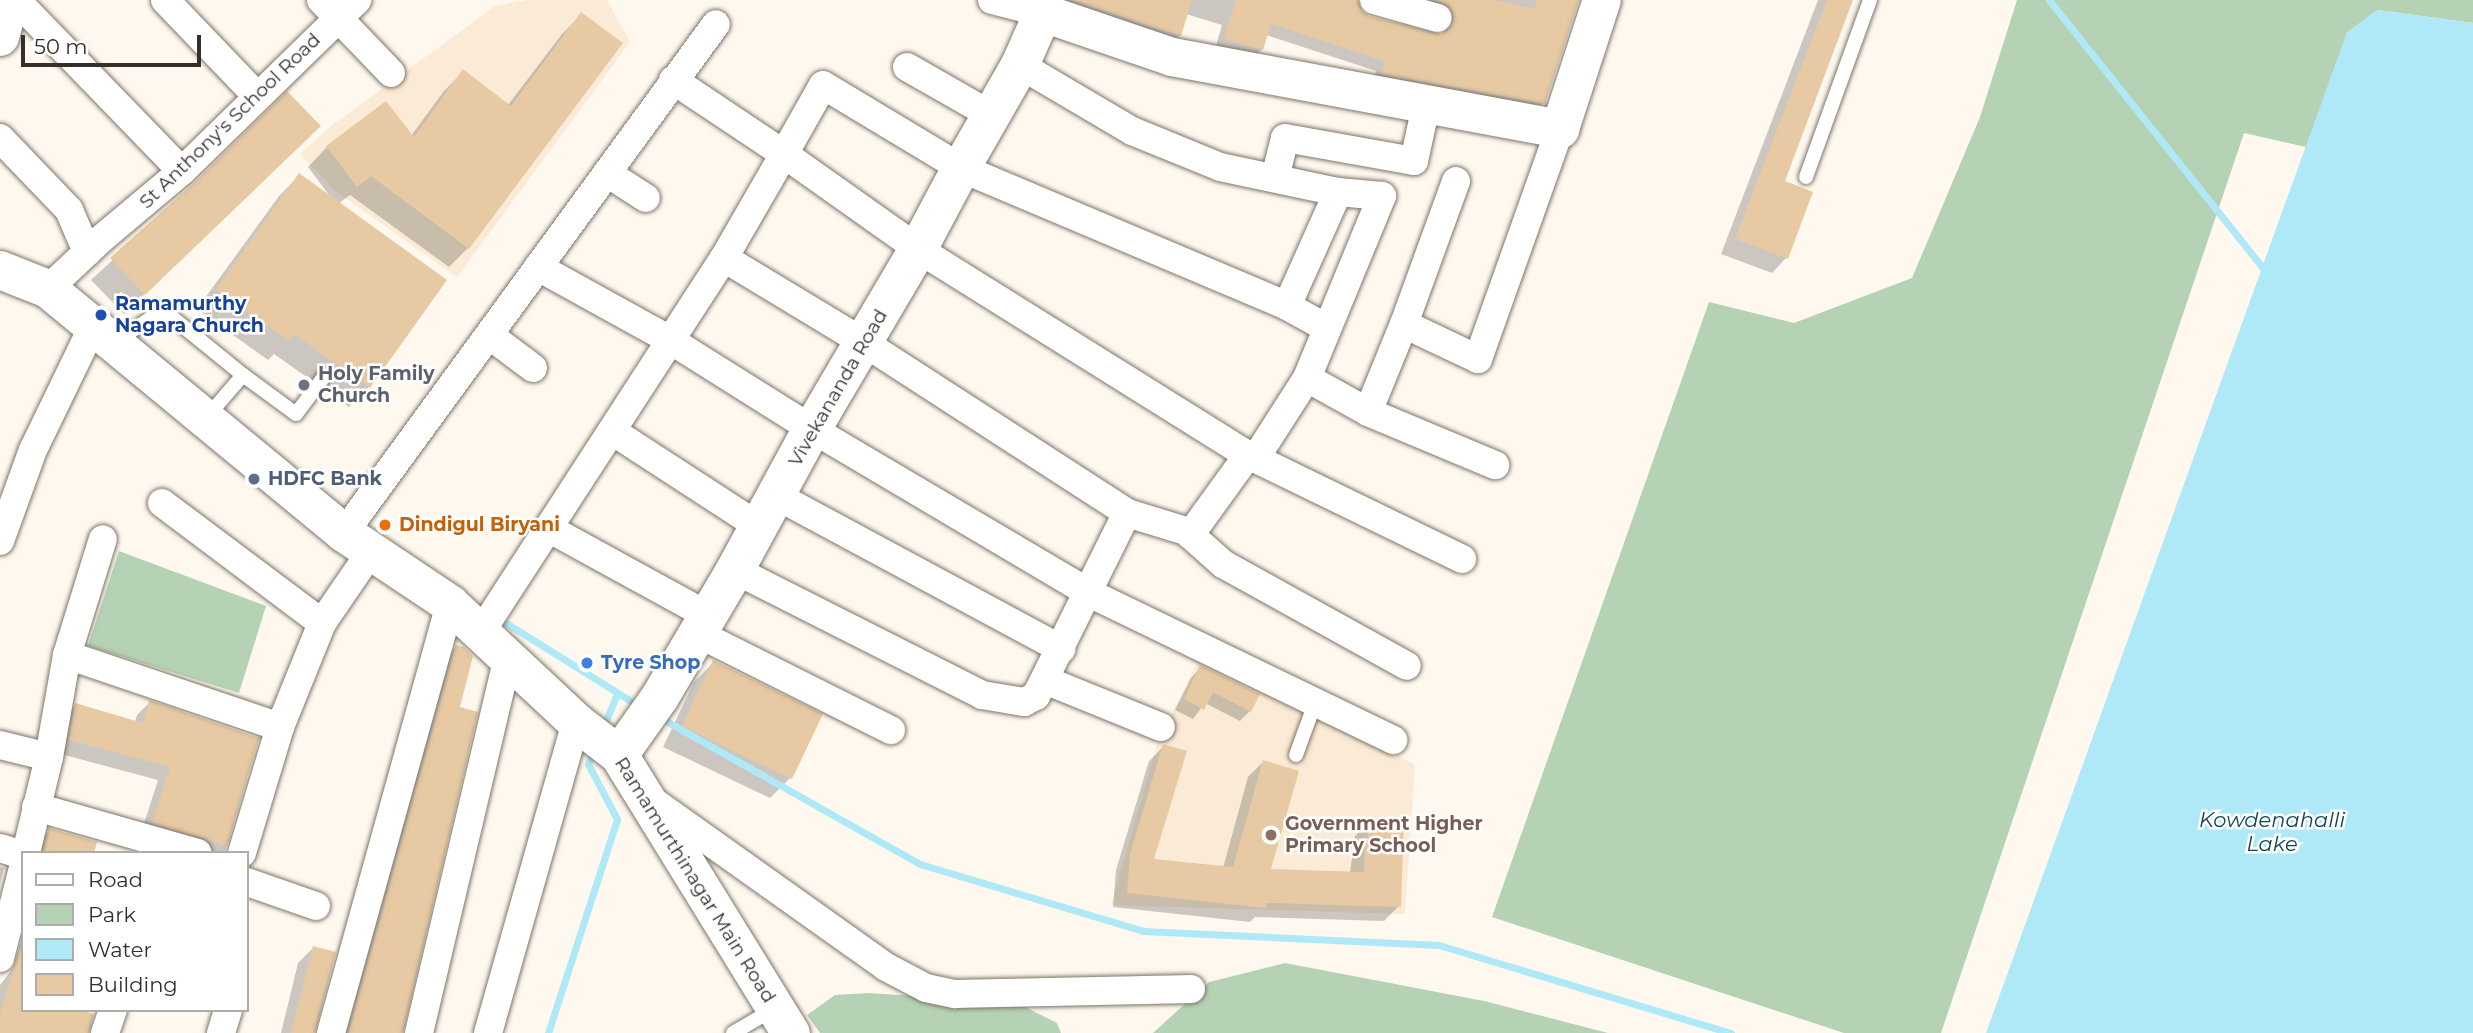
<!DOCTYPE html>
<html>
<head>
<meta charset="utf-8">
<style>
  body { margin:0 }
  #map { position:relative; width:2473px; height:1033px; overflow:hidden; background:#fef8ef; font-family:Montserrat,sans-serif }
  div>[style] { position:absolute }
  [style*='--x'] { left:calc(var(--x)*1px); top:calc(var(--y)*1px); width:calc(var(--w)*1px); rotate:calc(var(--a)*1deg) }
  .built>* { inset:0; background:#fbebd6 }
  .green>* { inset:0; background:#b6d2b4 }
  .water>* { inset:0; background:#afe8f7 }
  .shadow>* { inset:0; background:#0003 }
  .stream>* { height:7px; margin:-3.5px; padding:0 3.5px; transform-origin:3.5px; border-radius:3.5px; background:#afe8f7 }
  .building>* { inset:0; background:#e7caa3 }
  .roads { filter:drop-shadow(0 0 2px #7e7567) drop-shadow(0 0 2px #7e7567) }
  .lane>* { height:14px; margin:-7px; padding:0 7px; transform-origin:7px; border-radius:7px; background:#fff }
  .street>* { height:28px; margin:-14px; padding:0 14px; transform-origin:14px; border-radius:14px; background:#fff }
  .secondary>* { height:38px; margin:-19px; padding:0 19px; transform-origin:19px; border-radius:19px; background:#fff }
  .dots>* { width:19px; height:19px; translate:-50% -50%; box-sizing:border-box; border:4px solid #fff; border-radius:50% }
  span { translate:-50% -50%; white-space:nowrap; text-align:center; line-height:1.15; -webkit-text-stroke:5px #fff; paint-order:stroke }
  .street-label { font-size:19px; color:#332f2a }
  .transit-label { font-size:19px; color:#164399; font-weight:700 }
  .left { translate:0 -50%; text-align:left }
  .worship-label { font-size:19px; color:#5b616d; font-weight:700 }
  .service-label { font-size:19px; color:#4e5e75; font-weight:700 }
  .food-label { font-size:19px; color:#c56008; font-weight:700 }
  .shop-label { font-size:19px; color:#366cbe; font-weight:700 }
  .education-label { font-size:19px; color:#785e54; font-weight:700 }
  .water-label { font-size:21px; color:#154752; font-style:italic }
  .legend { position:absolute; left:21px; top:851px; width:228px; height:161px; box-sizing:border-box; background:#fff; border:2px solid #adacaa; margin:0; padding:9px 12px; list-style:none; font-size:21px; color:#332f2a }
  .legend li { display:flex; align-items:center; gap:14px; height:35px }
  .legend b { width:35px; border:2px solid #adacaa }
  .scale { position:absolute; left:21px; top:35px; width:180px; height:32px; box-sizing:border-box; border:4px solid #332f2a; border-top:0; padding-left:9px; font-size:21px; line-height:24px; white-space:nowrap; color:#332f2a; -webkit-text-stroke:5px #fff; paint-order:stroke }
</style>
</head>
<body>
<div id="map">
  <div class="built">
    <div style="clip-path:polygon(526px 0,607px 0,630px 42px,457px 277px,334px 190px,300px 154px,331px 126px,495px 6px)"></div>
    <div style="clip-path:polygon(1201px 656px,1270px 688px,1415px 765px,1405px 914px,1111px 905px,1159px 738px)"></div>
  </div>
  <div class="green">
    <div style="clip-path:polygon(2017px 0,2473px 0,2473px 23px,2378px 10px,2348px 32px,2306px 147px,2244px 133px,1941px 1033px,1844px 1033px,1492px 917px,1709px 302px,1794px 323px,1912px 278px,1980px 117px)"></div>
    <div style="clip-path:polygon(119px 551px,266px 606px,239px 693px,88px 646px)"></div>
    <div style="clip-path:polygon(1285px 963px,1484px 1001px,1608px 1033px,1153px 1033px,1209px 982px)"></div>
    <div style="clip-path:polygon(869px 993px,1017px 1003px,1057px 1023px,1061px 1033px,820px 1033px,807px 1015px,835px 995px)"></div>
  </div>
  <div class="water">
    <div style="clip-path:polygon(2377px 10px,2473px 23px,2473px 1033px,1986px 1033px,2347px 32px)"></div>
  </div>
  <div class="shadow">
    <div style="clip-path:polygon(1010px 0,1356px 0,1356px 5px,1369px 18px,1444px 36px,1444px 24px,1390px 0,1577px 0,1543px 103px,1533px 113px,1373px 84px,1376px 71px,1266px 35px,1262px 49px,1251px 60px,1215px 49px,1222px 25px,1186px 14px,1180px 36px,1169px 46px)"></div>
    <div style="clip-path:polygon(1818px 0,1850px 0,1783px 182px,1786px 258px,1772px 273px,1721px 254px)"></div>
    <div style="clip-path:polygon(581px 15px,468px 248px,449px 267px,350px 195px,338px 204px,369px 387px,349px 407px,274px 354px,268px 360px,197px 309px,279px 196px,299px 176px,332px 199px,308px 167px,327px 147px,411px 136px,444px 91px,463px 72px,508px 105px,562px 34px)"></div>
    <div style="clip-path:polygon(298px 146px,124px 314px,91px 280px,195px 184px)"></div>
    <div style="clip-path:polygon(456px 647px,458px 708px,401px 1033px,342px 1033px,446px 658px)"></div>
    <div style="clip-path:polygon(714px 662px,790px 778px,770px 798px,663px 747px,694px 682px)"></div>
    <div style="clip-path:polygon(1201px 667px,1250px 711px,1240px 721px,1205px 703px,1193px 719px,1175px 710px,1191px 678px)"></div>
    <div style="clip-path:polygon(150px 702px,257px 739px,224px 853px,193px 853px,140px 836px,158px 780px,57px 753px,63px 718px,76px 705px,135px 722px,137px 715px)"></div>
    <div style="clip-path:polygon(1164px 746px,1151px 861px,1223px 868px,1248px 777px,1263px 762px,1269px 871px,1350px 873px,1355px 836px,1370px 821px,1399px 906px,1384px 921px,1255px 917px,1250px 922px,1113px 907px,1116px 870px,1149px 761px)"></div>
    <div style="clip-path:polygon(50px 830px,92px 853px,36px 853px,39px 841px)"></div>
    <div style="clip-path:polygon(0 867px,4px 868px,0 884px)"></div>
    <div style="clip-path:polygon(23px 907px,23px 1010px,87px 1033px,0 1033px,0 985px,13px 968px,22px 938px,16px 936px)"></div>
    <div style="clip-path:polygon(313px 948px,314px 1033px,281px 1033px,298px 963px)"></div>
  </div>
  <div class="stream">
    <div style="--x:2049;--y:0;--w:349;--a:51.4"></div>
    <div style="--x:498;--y:618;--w:166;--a:32"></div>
    <div style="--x:659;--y:717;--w:300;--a:29.4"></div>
    <div style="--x:920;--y:864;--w:233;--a:16.7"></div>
    <div style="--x:1143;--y:931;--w:296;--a:2.7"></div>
    <div style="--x:1439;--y:945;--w:305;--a:16.8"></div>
    <div style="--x:603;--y:728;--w:37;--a:-68"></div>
    <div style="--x:548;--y:1033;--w:225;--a:-72.1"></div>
    <div style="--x:617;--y:819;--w:62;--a:-117.8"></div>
    <div style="--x:588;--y:764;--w:13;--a:-67"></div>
  </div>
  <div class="building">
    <div style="clip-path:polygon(1073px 0,1192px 0,1181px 36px)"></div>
    <div style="clip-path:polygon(1236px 0,1358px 0,1362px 11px,1369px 16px,1441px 34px,1450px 29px,1454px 15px,1449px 6px,1435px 0,1495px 0,1534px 9px,1537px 0,1579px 0,1545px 104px,1382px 74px,1385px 61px,1271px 24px,1263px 50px,1224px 39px)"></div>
    <div style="clip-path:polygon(1827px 0,1853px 0,1785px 181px,1813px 192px,1788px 259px,1735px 239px)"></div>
    <div style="clip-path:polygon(581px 12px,623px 43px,469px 249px,371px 176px,357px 187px,326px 146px,386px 101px,414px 137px,463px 69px,511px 106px)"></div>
    <div style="clip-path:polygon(287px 91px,321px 126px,145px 295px,110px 258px,194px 183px)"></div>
    <div style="clip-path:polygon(299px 173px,447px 280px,370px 388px,294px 334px,289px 341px,216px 289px)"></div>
    <div style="clip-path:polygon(456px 645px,464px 647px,473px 656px,460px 707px,478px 712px,403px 1033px,348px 1033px)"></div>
    <div style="clip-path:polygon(713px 660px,823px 714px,792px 779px,682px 726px)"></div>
    <div style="clip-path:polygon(1200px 665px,1260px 694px,1251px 712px,1213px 692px,1204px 710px,1184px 699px)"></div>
    <div style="clip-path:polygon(149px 700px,259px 738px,227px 846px,152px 823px,170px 767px,69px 740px,75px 703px,143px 723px)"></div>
    <div style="clip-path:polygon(1163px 744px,1187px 751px,1154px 859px,1233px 867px,1263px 760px,1299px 771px,1271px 869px,1364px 872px,1365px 838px,1368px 838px,1369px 819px,1404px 820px,1401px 907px,1266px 903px,1266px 908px,1127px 893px,1130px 854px)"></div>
    <div style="clip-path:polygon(49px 828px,97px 842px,94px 853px,43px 853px)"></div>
    <div style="clip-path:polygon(313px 946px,336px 952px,315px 1033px,291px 1033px)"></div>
    <div style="clip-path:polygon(19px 951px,23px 952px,23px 1010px,80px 1010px,94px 1014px,89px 1033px,0 1033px,0 1014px)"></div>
  </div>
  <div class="roads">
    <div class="lane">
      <div style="--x:1806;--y:177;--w:188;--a:-70.1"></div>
      <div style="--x:115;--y:342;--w:58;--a:-33.7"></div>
      <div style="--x:163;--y:310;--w:103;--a:39.1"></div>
      <div style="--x:243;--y:375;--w:57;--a:130.7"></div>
      <div style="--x:243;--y:375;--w:66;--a:36.3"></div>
      <div style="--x:296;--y:414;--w:45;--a:-53.1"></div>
      <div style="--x:1296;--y:755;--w:55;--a:-69.9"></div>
      <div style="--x:733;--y:1033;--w:48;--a:-30.3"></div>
    </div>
    <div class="street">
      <div style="--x:16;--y:0;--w:238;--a:45.9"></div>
      <div style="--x:165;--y:0;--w:134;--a:46.2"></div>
      <div style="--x:321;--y:0;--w:101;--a:46.2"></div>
      <div style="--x:992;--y:0;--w:53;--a:14.3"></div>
      <div style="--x:1374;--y:0;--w:66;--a:15.7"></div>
      <div style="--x:1020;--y:65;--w:130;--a:30.5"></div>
      <div style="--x:1132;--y:131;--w:95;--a:22.2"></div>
      <div style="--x:1220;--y:167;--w:121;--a:12"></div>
      <div style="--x:1338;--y:192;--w:44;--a:5.2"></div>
      <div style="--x:1382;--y:196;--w:197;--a:112.4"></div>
      <div style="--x:1307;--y:378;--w:96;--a:122.7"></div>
      <div style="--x:907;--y:67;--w:97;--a:29.7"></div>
      <div style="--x:673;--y:80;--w:133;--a:33.7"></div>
      <div style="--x:784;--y:154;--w:79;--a:-60.5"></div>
      <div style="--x:823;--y:85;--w:161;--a:31"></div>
      <div style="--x:961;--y:168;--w:354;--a:22.9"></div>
      <div style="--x:1287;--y:306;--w:46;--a:28.8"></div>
      <div style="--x:0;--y:138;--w:100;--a:46.2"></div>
      <div style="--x:69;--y:210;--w:46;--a:66.8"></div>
      <div style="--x:607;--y:173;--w:46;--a:32.7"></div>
      <div style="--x:1275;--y:178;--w:41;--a:-76"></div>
      <div style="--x:1285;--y:138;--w:131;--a:10.1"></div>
      <div style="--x:1414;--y:161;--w:56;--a:-77.7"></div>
      <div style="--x:724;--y:258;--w:162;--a:31.1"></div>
      <div style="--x:863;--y:342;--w:315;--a:32.9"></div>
      <div style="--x:538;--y:267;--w:151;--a:28.9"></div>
      <div style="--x:670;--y:340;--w:168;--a:32.1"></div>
      <div style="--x:812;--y:429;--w:322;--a:30.6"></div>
      <div style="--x:1089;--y:593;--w:338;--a:25.8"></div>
      <div style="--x:48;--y:289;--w:73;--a:-43.3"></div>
      <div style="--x:101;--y:239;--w:106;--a:-40"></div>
      <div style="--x:182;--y:171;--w:245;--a:-44.3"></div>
      <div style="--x:1287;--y:306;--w:125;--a:-65.9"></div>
      <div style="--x:1404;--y:324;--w:152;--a:-70"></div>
      <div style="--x:489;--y:335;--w:55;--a:36.9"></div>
      <div style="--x:1307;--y:378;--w:70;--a:29.1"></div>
      <div style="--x:1368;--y:412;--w:138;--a:22.7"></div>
      <div style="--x:1368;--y:412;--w:95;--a:-67.8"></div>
      <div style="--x:1404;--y:324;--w:82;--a:25.3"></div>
      <div style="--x:1478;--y:359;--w:244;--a:-70.4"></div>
      <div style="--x:612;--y:431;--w:173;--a:33"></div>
      <div style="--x:777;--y:496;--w:323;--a:28.3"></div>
      <div style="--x:162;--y:503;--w:200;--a:36.9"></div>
      <div style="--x:548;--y:528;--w:181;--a:28.7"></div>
      <div style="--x:344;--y:533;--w:630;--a:-53.84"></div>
      <div style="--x:1190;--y:535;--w:99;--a:-54.1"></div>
      <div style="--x:0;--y:541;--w:97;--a:-70.1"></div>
      <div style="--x:33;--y:450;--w:138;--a:-64.2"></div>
      <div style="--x:735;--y:570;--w:277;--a:26.8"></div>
      <div style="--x:982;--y:695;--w:43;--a:9.5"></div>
      <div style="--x:1024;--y:702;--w:13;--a:-27"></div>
      <div style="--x:1036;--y:696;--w:204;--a:-63.6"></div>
      <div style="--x:1127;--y:513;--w:62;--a:17"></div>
      <div style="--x:1186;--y:531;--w:50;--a:41.7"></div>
      <div style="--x:1223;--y:564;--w:210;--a:29"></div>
      <div style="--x:481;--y:632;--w:446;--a:-57"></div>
      <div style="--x:724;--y:258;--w:120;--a:-60"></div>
      <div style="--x:784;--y:154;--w:164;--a:35.3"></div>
      <div style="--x:918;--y:249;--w:389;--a:32"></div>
      <div style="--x:1248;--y:455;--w:238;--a:25.9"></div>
      <div style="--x:697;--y:633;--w:217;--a:26.6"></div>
      <div style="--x:67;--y:655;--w:225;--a:18.7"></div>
      <div style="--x:1045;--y:680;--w:125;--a:22.1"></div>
      <div style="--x:0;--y:745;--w:50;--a:13.8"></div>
      <div style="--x:654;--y:802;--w:285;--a:35.4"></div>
      <div style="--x:886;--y:967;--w:45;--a:27.7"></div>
      <div style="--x:926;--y:988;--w:30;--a:12"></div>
      <div style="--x:955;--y:994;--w:236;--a:-1.2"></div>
      <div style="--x:36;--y:807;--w:168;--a:15.9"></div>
      <div style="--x:0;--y:848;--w:24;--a:17"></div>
      <div style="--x:26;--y:853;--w:99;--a:-76.5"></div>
      <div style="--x:49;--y:757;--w:104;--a:-80"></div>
      <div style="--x:67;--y:655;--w:121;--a:-72.8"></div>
      <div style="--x:242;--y:853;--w:132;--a:-73.2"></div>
      <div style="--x:280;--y:727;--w:112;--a:-68"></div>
      <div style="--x:322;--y:623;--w:88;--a:-55.6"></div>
      <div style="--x:247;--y:882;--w:73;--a:19.2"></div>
      <div style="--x:0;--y:958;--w:93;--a:-75.7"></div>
      <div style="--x:105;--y:1033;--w:24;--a:-71"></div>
      <div style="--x:221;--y:1033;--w:24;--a:-73"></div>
      <div style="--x:331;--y:1033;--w:445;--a:-74.5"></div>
      <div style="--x:419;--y:1033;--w:387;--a:-76.7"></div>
      <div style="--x:488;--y:1033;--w:323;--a:-74.2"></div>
    </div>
    <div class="secondary">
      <div style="--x:0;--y:37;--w:38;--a:-75"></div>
      <div style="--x:0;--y:270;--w:52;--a:21.6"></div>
      <div style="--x:48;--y:289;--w:384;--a:39.5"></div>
      <div style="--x:344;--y:533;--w:128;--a:33.8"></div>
      <div style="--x:450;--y:604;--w:173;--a:43.1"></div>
      <div style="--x:576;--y:722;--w:54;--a:37.5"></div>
      <div style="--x:619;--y:755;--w:327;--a:58.3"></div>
      <div style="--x:619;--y:755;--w:71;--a:-54.7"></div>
      <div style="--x:660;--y:697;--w:147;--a:-59.4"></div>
      <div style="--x:735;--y:570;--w:161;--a:-61.4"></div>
      <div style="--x:812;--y:429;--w:209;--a:-59.5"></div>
      <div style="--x:918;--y:249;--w:92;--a:-62"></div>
      <div style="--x:961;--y:168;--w:119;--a:-60.2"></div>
      <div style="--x:1020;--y:65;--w:57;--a:-66.1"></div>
      <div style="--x:1043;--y:13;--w:136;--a:18.8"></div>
      <div style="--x:1172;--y:57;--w:395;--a:10.5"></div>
      <div style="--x:1560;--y:129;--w:136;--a:-72"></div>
    </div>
  </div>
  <div class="dots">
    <div style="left:101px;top:315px;background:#1a4fb4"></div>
    <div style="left:304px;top:385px;background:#6b7280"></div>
    <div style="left:254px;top:479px;background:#5c6f8a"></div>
    <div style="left:385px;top:525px;background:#e8710a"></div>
    <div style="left:587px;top:663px;background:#3f7fe0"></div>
    <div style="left:1271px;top:835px;background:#8d6e63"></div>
  </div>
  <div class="street-label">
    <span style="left:230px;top:121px;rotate:-44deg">St Anthony's School Road</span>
    <span style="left:838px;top:388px;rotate:-60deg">Vivekananda Road</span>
    <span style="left:695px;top:880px;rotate:58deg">Ramamurthinagar Main Road</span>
  </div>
  <div class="transit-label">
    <span class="left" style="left:115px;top:315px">Ramamurthy<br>Nagara Church</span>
  </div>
  <div class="worship-label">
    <span class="left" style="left:318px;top:385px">Holy Family<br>Church</span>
  </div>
  <div class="service-label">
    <span class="left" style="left:268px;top:479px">HDFC Bank</span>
  </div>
  <div class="food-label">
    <span class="left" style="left:399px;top:525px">Dindigul Biryani</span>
  </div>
  <div class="shop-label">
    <span class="left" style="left:601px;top:663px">Tyre Shop</span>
  </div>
  <div class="education-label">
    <span class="left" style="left:1285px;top:835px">Government Higher<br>Primary School</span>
  </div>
  <div class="water-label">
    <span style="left:2272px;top:832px">Kowdenahalli<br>Lake</span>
  </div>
  <ul class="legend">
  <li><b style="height:9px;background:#fff"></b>Road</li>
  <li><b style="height:19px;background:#b6d2b4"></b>Park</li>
  <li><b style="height:19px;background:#afe8f7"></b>Water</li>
  <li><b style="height:19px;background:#e7caa3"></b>Building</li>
  </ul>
  <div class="scale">50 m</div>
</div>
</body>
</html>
